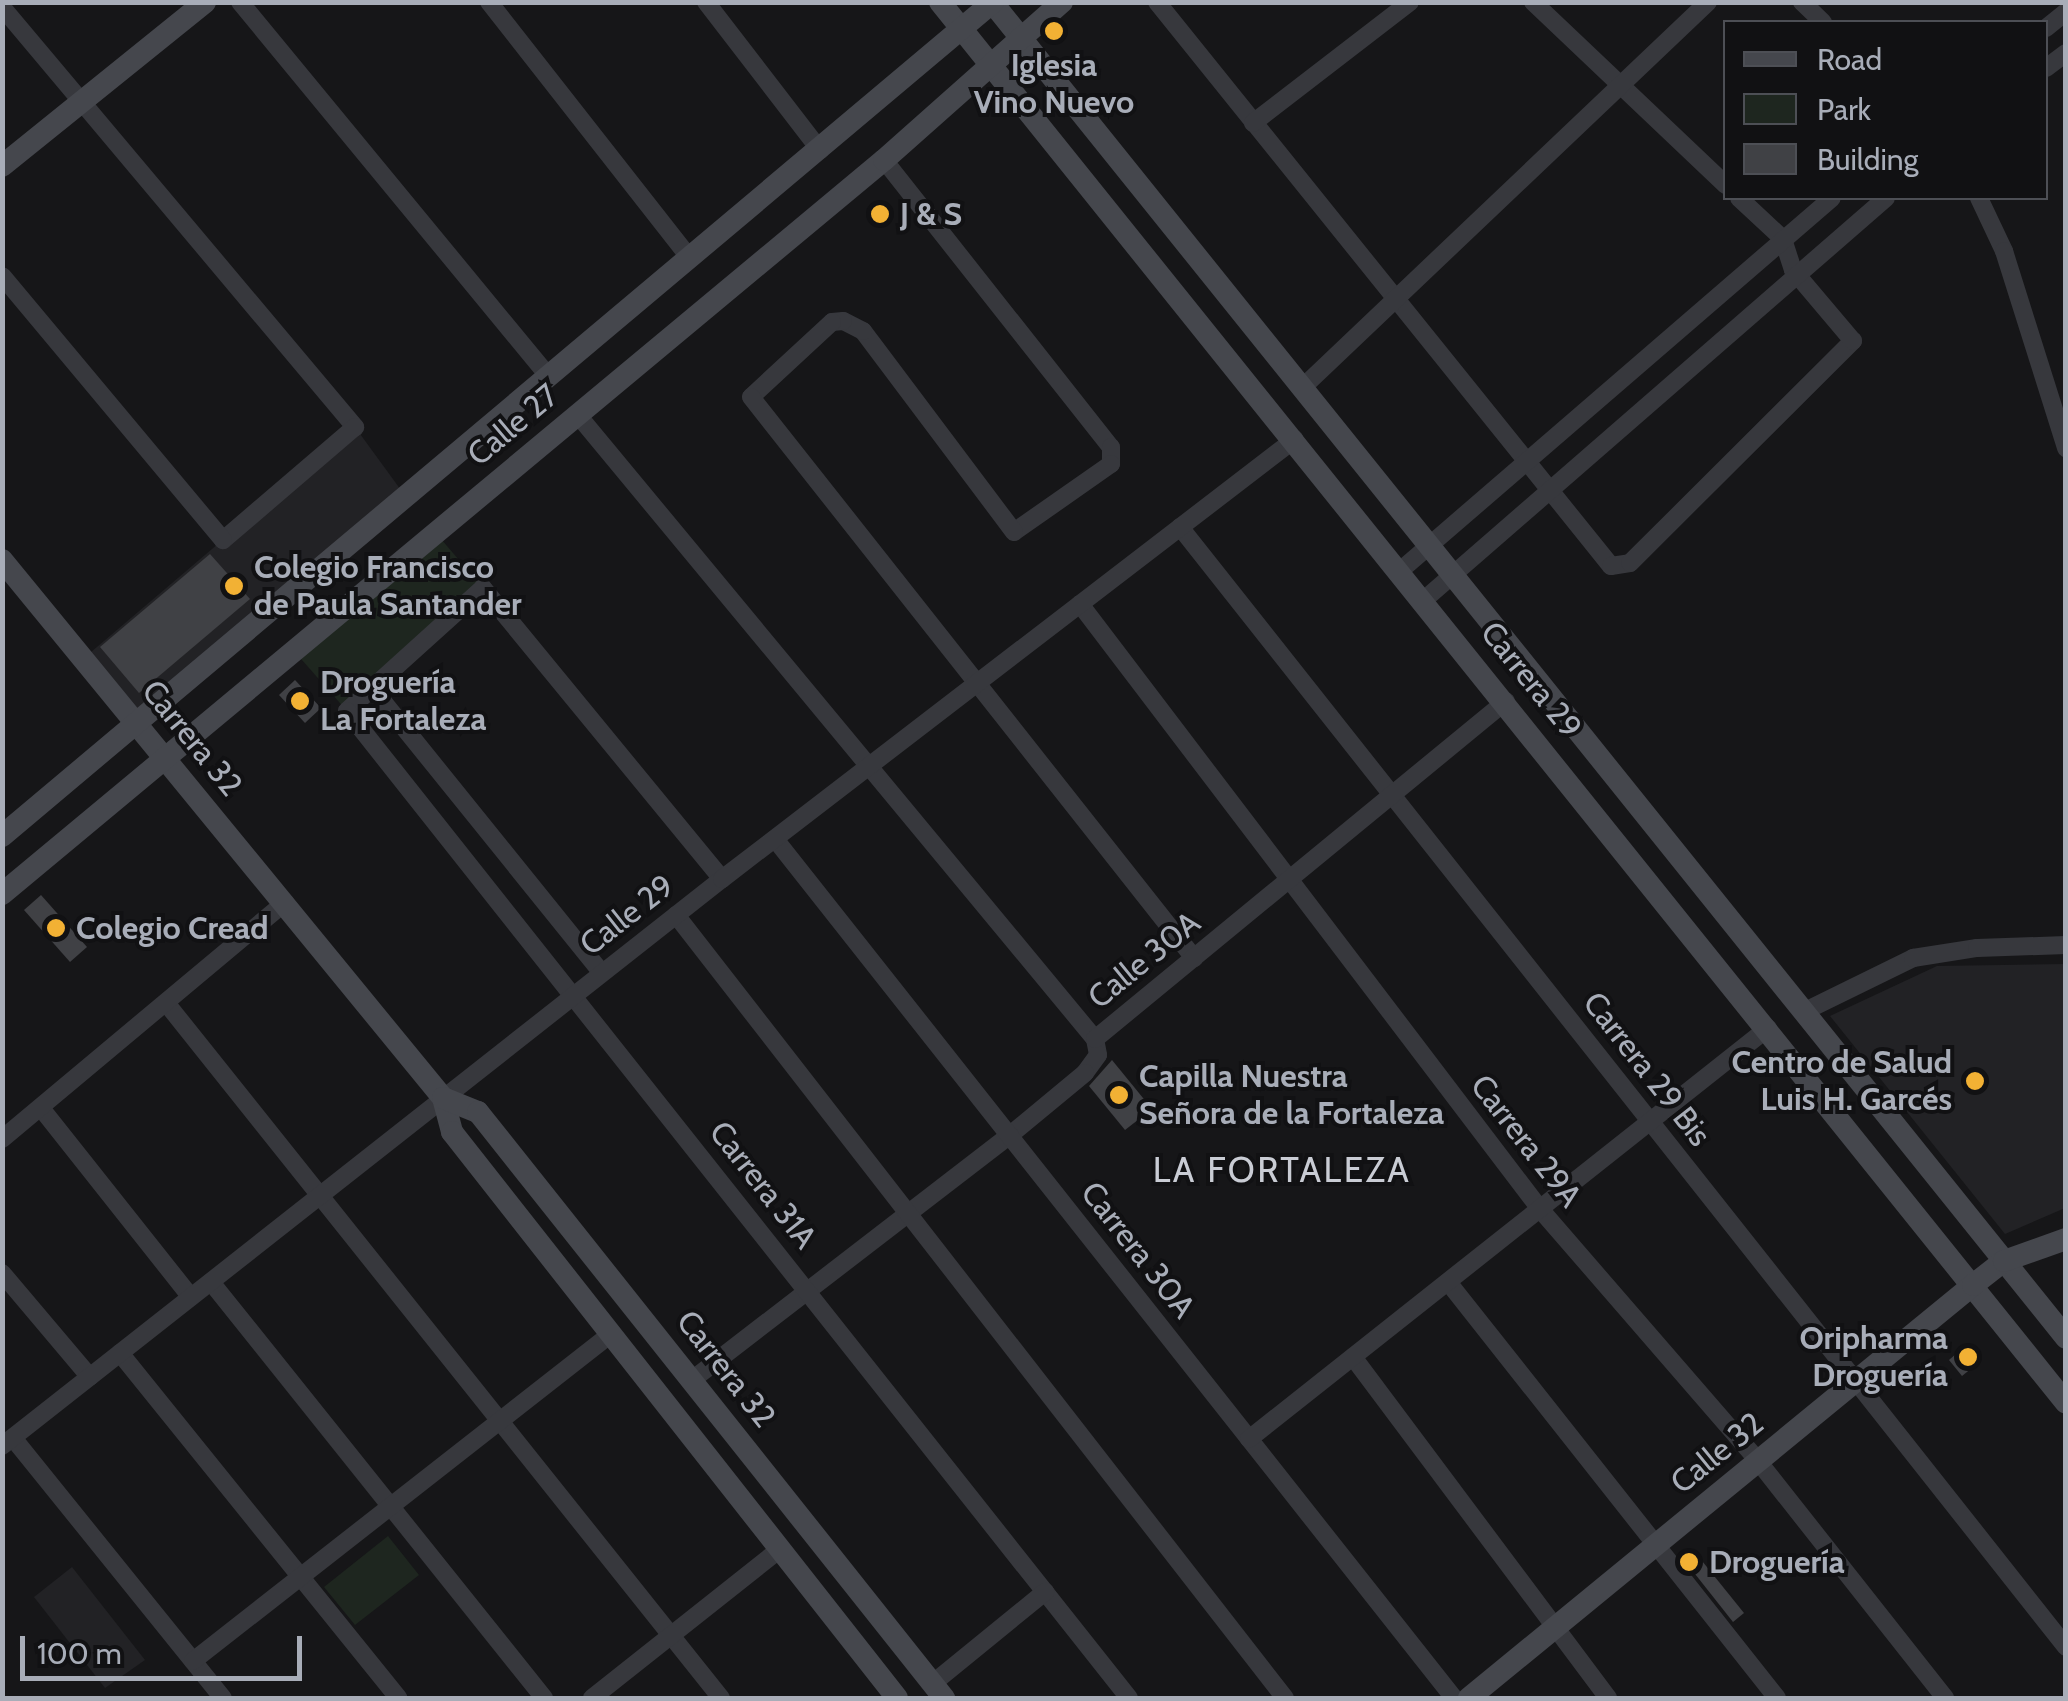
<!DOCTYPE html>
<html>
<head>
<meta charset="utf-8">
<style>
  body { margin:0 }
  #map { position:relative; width:2068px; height:1701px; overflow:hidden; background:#161618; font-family:Cabin,sans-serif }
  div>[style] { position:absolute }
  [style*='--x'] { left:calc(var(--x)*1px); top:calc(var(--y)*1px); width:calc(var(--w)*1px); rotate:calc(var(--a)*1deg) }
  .built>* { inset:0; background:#222225 }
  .green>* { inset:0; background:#1e261f }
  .building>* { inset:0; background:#404145 }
  .street>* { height:18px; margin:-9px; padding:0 9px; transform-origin:9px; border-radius:9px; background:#37383d }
  .secondary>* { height:22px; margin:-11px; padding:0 11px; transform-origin:11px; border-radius:11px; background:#45474d }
  .dots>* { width:28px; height:28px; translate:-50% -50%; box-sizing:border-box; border:5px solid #111113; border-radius:50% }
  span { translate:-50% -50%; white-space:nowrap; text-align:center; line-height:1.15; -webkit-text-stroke:8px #111113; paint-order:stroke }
  .poi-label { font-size:32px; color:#a8adb8; font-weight:700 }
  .left { translate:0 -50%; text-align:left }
  .right { translate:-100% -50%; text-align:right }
  .street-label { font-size:32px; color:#a8adb8 }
  .neighbourhood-label { font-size:35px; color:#c9ccd4; letter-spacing:2.5px }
  .frame { position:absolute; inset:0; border:5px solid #a8adb8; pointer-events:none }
  .legend { position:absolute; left:1723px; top:20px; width:325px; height:180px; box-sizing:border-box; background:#111113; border:2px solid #4d4f55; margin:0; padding:12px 18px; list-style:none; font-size:30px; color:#a8adb8 }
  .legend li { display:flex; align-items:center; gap:20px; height:50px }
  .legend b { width:50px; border:2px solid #4d4f55 }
  .scale { position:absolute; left:20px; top:1636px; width:282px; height:45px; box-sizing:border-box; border:5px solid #a8adb8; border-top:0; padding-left:12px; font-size:30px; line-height:35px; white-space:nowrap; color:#a8adb8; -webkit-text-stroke:8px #111113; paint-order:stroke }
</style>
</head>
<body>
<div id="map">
  <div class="built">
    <div style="clip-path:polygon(355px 427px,406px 497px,138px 722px,84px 658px)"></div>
    <div style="clip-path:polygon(2065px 964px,2065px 1208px,2005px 1234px,1830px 1016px,1937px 966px)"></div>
    <div style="clip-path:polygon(72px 1567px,145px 1660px,105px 1688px,34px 1597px)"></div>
  </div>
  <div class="green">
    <div style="clip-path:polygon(435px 532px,483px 588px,347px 711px,294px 651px)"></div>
    <div style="clip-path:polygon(388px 1536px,419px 1575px,355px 1625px,324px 1587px)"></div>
  </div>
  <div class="building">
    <div style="clip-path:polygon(210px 554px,250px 599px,139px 693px,100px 647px)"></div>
    <div style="clip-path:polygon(295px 680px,321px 708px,305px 723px,279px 695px)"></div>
    <div style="clip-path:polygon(41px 895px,87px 947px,70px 962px,24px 910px)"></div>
    <div style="clip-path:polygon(1112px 1060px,1152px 1109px,1125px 1130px,1089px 1086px)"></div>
    <div style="clip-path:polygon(1965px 1346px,1978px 1363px,1962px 1376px,1949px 1360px)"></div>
    <div style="clip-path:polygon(1694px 1551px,1744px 1613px,1733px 1622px,1684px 1560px)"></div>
  </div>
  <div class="street">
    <div style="--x:240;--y:2;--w:486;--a:50.5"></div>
    <div style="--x:489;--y:2;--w:325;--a:51.9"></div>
    <div style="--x:706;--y:2;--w:187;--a:52.4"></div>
    <div style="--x:1157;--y:2;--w:724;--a:51.17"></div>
    <div style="--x:1611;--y:566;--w:19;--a:-9"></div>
    <div style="--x:1630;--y:563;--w:315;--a:-44.9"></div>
    <div style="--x:1853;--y:341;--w:93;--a:-130.2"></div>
    <div style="--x:1793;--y:270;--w:33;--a:-108"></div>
    <div style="--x:1783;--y:239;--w:60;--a:-137"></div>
    <div style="--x:1533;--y:2;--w:266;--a:43.5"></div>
    <div style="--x:1802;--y:2;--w:29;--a:44"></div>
    <div style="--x:2;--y:7;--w:549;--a:49.95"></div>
    <div style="--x:355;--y:427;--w:174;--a:139.4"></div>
    <div style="--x:223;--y:540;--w:344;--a:-129.9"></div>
    <div style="--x:2046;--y:28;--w:26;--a:-39"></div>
    <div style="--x:2046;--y:68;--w:25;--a:-37"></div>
    <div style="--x:1253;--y:123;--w:198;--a:-37.6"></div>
    <div style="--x:884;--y:160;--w:366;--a:51.7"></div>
    <div style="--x:1111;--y:447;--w:17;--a:90"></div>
    <div style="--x:1111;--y:464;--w:118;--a:145"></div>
    <div style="--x:1014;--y:532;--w:251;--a:-126.9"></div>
    <div style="--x:863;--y:331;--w:22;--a:-153"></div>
    <div style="--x:843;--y:321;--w:11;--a:175"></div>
    <div style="--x:832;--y:322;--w:110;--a:137.2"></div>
    <div style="--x:751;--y:397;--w:715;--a:51.7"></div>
    <div style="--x:1979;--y:198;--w:59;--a:64.7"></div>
    <div style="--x:2004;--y:251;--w:207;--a:72.5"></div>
    <div style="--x:1302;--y:388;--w:560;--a:-43.55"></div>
    <div style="--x:577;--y:414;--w:812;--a:50.35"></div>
    <div style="--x:1095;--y:1039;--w:16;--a:79"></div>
    <div style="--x:1098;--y:1055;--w:22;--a:126"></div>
    <div style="--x:1085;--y:1073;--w:97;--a:140.4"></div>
    <div style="--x:1010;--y:1135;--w:400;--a:142.4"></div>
    <div style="--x:1180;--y:527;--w:1428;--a:51.65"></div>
    <div style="--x:1401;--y:570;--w:569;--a:-40.8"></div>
    <div style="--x:1425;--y:599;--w:611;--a:-41.02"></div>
    <div style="--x:1080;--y:604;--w:760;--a:52.75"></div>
    <div style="--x:1540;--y:1209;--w:333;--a:49.1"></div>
    <div style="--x:1758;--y:1461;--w:302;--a:51.7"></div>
    <div style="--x:372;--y:688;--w:366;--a:51.1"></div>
    <div style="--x:775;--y:839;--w:1095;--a:51.68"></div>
    <div style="--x:722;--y:879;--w:377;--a:-129.4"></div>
    <div style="--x:483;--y:588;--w:183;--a:137.9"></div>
    <div style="--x:347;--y:711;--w:1259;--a:51.61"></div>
    <div style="--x:676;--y:915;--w:992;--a:52.13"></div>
    <div style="--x:167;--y:1004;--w:888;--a:51.4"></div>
    <div style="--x:1803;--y:1012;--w:123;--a:-26.1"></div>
    <div style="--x:1913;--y:958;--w:65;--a:-8.9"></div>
    <div style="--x:1977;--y:948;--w:89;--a:-1.9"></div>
    <div style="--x:1095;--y:1039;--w:532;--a:-39.43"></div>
    <div style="--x:41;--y:1108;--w:241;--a:51.6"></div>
    <div style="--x:2;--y:1139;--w:369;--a:-39.9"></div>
    <div style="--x:2;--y:1273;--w:136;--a:49.8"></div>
    <div style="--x:211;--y:1282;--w:533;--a:51.32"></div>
    <div style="--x:1448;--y:1282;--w:530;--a:51.66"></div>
    <div style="--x:120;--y:1353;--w:443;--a:51.1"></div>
    <div style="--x:1353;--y:1357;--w:426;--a:53.2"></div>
    <div style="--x:13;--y:1438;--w:334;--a:51.1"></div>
    <div style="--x:1249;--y:1439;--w:662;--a:-38.38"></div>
    <div style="--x:2;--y:1446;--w:916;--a:-38.22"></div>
    <div style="--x:722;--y:879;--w:722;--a:-37.52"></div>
    <div style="--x:193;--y:1661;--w:532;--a:-38.05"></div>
    <div style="--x:932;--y:1684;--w:146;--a:-39.2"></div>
    <div style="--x:592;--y:1698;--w:240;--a:-38.4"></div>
  </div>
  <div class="secondary">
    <div style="--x:940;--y:2;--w:1797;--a:51.21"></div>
    <div style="--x:992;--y:2;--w:1714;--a:51.2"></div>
    <div style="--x:2;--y:166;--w:261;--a:-38.9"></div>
    <div style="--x:2;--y:560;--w:696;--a:50.66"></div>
    <div style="--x:443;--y:1098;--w:35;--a:75"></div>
    <div style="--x:452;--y:1132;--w:720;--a:51.82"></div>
    <div style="--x:2;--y:836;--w:1295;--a:-40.08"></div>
    <div style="--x:2;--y:894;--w:1147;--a:-39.77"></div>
    <div style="--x:884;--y:160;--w:238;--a:-41.6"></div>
    <div style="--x:443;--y:1098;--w:38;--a:22"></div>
    <div style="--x:478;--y:1112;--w:749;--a:51.51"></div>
    <div style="--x:1469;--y:1698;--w:652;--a:-39.33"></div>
    <div style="--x:1973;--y:1285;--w:39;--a:-38"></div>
    <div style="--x:2004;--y:1261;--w:66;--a:-19.5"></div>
  </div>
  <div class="dots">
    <div style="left:1054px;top:31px;background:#f2b134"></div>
    <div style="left:880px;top:214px;background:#f2b134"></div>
    <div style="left:234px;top:586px;background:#f2b134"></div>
    <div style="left:300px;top:701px;background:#f2b134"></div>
    <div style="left:56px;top:928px;background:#f2b134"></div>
    <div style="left:1975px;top:1081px;background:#f2b134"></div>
    <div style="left:1119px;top:1095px;background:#f2b134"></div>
    <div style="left:1968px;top:1357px;background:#f2b134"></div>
    <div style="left:1689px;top:1562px;background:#f2b134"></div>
  </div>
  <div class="poi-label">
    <span style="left:1054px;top:84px">Iglesia<br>Vino Nuevo</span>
    <span class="left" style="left:900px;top:214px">J &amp; S</span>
    <span class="left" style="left:254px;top:586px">Colegio Francisco<br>de Paula Santander</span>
    <span class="left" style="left:320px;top:701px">Droguería<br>La Fortaleza</span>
    <span class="left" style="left:76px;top:928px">Colegio Cread</span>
    <span class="right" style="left:1952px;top:1081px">Centro de Salud<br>Luis H. Garcés</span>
    <span class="left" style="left:1139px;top:1095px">Capilla Nuestra<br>Señora de la Fortaleza</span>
    <span class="right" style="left:1948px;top:1357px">Oripharma<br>Droguería</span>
    <span class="left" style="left:1709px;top:1562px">Droguería</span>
  </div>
  <div class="street-label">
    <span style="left:513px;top:425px;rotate:-40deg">Calle 27</span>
    <span style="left:1531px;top:680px;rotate:51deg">Carrera 29</span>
    <span style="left:192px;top:738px;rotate:51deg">Carrera 32</span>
    <span style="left:627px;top:915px;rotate:-38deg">Calle 29</span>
    <span style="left:1144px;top:960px;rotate:-39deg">Calle 30A</span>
    <span style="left:1647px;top:1069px;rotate:52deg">Carrera 29 Bis</span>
    <span style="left:1526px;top:1141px;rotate:52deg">Carrera 29A</span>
    <span style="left:763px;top:1185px;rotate:52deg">Carrera 31A</span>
    <span style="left:1138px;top:1250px;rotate:52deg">Carrera 30A</span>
    <span style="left:726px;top:1369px;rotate:52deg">Carrera 32</span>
    <span style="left:1717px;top:1453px;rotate:-39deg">Calle 32</span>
  </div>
  <div class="neighbourhood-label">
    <span style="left:1282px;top:1170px">LA FORTALEZA</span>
  </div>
  <div class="frame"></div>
  <ul class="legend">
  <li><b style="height:12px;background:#45474d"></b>Road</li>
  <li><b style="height:28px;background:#1e261f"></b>Park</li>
  <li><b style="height:28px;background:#404145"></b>Building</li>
  </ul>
  <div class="scale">100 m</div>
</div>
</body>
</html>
